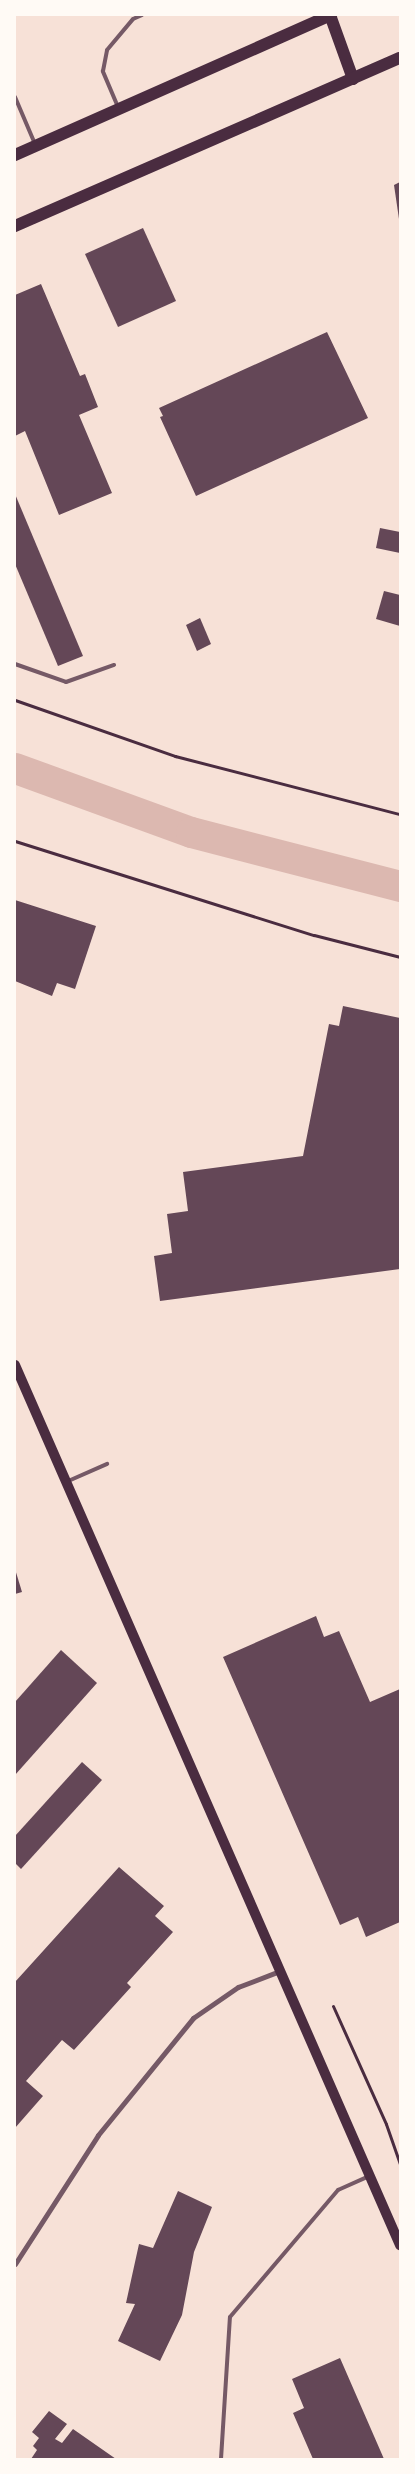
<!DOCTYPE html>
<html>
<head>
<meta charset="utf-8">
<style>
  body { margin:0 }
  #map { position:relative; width:415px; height:2474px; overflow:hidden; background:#f7e1d7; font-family:Manrope,sans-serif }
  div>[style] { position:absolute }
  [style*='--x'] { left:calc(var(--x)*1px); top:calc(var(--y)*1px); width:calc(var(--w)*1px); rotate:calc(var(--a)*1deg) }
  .canal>* { height:31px; margin:-15.5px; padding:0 15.5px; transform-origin:15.5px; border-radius:15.5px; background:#dcb8b0 }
  .building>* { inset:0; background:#644757 }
  .path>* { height:3px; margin:-1.5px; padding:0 1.5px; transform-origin:1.5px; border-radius:1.5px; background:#4a2c40 }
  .service>* { height:4px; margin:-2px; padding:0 2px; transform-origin:2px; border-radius:2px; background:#755966 }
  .minor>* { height:5px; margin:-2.5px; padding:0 2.5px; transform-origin:2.5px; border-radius:2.5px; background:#755966 }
  .secondary>* { height:10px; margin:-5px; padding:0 5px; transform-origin:5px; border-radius:5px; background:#4a2c40 }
  .primary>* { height:12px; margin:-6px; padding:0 6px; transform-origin:6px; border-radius:6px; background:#4a2c40 }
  span { translate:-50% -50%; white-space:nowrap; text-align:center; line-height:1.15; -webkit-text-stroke:4.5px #fffaf5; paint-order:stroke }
  .frame { position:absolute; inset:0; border:16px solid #fffaf5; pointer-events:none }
</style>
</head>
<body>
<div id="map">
  <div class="canal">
    <div style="--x:15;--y:768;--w:187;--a:20"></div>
    <div style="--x:191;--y:832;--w:216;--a:14.5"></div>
  </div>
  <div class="building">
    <div style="clip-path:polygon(400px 182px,400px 219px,399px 219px,394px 185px)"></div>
    <div style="clip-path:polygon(143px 228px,176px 301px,118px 327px,85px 254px)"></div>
    <div style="clip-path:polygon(41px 284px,80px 376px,85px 374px,98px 407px,79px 415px,112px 493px,59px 515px,25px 431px,15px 436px,15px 295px)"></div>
    <div style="clip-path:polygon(327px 332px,368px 418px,196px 496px,160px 417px,163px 416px,159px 408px)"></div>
    <div style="clip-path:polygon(15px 494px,83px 656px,58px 666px,15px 564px)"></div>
    <div style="clip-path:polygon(380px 528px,400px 532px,400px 553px,376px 548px)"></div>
    <div style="clip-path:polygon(384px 591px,400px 595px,400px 626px,376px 619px)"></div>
    <div style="clip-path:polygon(200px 618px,211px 644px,197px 651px,186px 625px)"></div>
    <div style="clip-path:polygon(15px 900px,96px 926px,75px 989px,57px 983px,52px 996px,15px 981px)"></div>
    <div style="clip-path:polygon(343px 1006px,400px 1018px,400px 1269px,160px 1301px,154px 1256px,172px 1253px,167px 1214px,188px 1211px,183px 1172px,303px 1156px,329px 1024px,339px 1026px)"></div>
    <div style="clip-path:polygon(15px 1569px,22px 1592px,15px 1594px)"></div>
    <div style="clip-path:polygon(316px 1616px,324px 1637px,339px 1631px,370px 1702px,400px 1689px,400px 1922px,366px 1937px,358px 1917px,340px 1925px,223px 1657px)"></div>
    <div style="clip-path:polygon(61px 1650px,97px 1683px,15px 1775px,15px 1702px)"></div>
    <div style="clip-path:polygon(82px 1762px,102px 1780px,21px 1869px,15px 1863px,15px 1836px)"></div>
    <div style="clip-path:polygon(119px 1867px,164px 1906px,155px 1916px,173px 1932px,127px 1983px,131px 1987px,74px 2050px,62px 2040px,26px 2081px,43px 2096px,15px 2128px,15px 1982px)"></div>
    <div style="clip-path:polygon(178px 2191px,212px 2207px,194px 2252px,182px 2315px,160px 2361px,118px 2341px,135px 2304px,126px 2303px,139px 2244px,153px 2248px)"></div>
    <div style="clip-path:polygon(340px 2358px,384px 2459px,313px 2459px,293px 2413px,304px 2408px,292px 2379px)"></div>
    <div style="clip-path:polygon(49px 2411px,67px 2424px,55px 2439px,62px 2443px,73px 2429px,116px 2459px,31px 2459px,37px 2450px,33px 2446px,39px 2438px,32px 2432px)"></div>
  </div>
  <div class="path">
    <div style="--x:15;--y:700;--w:170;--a:19.3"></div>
    <div style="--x:175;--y:756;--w:232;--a:14.5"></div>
    <div style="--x:15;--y:841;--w:313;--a:17.5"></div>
    <div style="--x:314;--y:935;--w:89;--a:14.3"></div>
    <div style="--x:333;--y:2006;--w:129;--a:65.8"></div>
    <div style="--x:386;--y:2124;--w:42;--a:70.7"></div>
  </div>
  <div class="service">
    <div style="--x:15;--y:97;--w:51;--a:66.9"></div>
    <div style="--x:118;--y:107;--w:39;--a:-113"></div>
    <div style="--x:103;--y:71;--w:21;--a:-79"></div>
    <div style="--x:107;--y:50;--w:40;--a:-50"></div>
    <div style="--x:133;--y:19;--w:10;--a:-24"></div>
    <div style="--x:15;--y:664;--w:54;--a:19.4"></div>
    <div style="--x:66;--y:682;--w:51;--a:-19.5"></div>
    <div style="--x:66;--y:1482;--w:45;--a:-23.7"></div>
    <div style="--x:221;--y:2459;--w:142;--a:-86.4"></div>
    <div style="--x:230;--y:2317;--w:167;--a:-49.6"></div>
    <div style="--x:338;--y:2190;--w:34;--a:-24"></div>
  </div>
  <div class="minor">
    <div style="--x:15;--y:2264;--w:153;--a:-57.2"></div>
    <div style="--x:98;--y:2135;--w:151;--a:-50.9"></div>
    <div style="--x:193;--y:2018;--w:55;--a:-34.6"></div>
    <div style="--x:238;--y:1987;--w:45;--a:-20.9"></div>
  </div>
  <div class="secondary">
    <div style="--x:15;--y:1365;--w:961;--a:66.37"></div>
  </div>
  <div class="primary">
    <div style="--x:330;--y:15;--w:68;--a:70.2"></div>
    <div style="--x:15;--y:155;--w:346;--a:-23.9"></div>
    <div style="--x:15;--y:226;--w:420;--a:-23.6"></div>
  </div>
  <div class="frame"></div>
</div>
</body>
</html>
